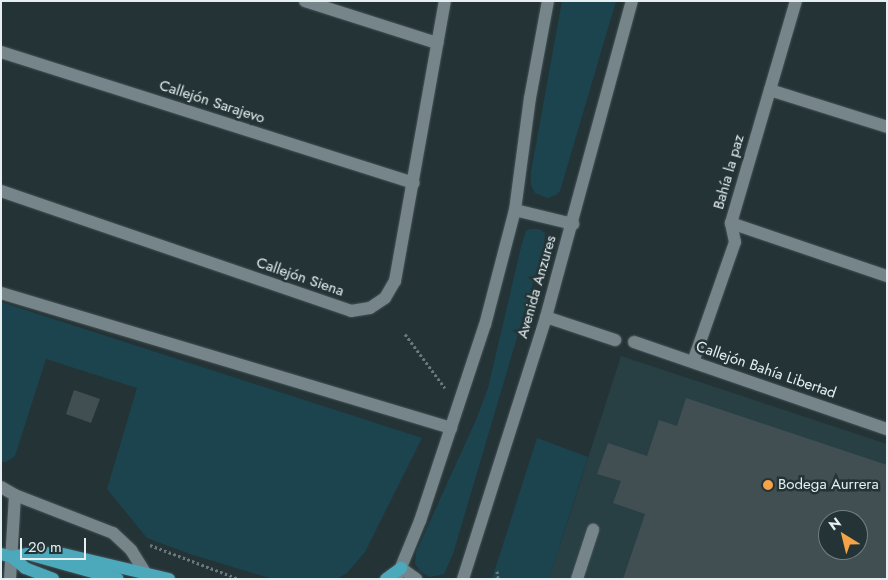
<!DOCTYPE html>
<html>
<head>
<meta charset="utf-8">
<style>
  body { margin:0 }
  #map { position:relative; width:888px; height:580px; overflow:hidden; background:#243336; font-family:Jost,sans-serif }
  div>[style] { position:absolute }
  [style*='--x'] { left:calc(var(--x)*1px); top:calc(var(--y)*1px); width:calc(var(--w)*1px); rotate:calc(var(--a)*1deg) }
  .built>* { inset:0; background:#283f44 }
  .green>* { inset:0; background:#1c444e }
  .building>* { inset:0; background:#414f53 }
  .path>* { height:3px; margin-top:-1.5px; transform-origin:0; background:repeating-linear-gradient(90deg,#6b787b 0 2.5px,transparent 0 5px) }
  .roads { filter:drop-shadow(0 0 1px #455155) drop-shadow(0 0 1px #455155) }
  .minor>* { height:12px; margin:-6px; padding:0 6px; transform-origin:6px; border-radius:6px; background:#758589 }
  .major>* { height:12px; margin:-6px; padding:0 6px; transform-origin:6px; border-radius:6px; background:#4ca8bb }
  .dots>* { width:14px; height:14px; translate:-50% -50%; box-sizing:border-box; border:2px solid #243336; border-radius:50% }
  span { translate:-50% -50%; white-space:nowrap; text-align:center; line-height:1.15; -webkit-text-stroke:5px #243336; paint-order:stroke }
  .street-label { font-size:15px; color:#e6eff1 }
  .poi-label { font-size:15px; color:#e6eff1 }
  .left { translate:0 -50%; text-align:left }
  .frame { position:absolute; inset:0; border:2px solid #e6eff1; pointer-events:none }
  .north { position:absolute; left:818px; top:510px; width:50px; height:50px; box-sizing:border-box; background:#243336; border:1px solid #727e81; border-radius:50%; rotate:324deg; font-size:14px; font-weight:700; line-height:20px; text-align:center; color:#e6eff1 }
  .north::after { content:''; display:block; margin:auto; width:18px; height:22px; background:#f5a346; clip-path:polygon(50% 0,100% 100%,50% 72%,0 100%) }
  .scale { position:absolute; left:20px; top:538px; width:66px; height:22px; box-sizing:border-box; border:2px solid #e6eff1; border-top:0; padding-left:6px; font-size:15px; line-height:18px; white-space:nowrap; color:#e6eff1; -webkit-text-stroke:4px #243336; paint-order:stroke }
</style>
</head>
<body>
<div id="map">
  <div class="built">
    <div style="clip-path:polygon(evenodd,621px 356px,887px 444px,887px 579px,549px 579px,621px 356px,828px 520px,858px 520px,858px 550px,828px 550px,828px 520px)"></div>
  </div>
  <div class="green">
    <div style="clip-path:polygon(562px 1px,616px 1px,560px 191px,556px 195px,547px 198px,535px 193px,531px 185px,531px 172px)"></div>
    <div style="clip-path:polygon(530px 229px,539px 229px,545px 233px,544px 246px,453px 554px,444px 574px,430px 577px,421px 572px,415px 564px,416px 552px,476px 420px,488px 388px,522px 243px,526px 231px)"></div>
    <div style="clip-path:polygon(1px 302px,422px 438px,365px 552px,347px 573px,337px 579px,273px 579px,190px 554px,147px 538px,107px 489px,137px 388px,46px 359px,15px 456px,6px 462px,1px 462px)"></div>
    <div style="clip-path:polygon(537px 438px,588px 457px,549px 579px,492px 579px)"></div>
  </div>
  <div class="building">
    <div style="clip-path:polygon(74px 390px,100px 399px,91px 423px,66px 414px)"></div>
    <div style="clip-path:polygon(evenodd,686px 398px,887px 465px,887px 579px,623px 579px,645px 514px,613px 503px,621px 481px,597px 474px,608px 443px,647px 456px,659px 420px,677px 426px,686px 398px,828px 520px,858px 520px,858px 550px,828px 550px,828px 520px)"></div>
  </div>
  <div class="path">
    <div style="--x:405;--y:334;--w:67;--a:53.5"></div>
    <div style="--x:150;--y:545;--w:95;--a:20.9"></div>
    <div style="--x:497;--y:571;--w:8;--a:83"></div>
  </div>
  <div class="roads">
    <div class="minor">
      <div style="--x:305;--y:1;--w:139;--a:17.7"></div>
      <div style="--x:1;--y:52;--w:433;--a:17.6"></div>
      <div style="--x:770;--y:90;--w:123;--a:17.5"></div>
      <div style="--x:1;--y:191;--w:370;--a:18.9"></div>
      <div style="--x:351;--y:311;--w:19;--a:-9"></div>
      <div style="--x:370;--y:308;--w:18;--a:-34"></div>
      <div style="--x:385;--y:298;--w:20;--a:-60"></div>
      <div style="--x:395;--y:281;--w:284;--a:-79.9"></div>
      <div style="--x:515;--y:210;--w:60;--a:13.6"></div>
      <div style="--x:731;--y:223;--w:165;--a:18.8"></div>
      <div style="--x:1;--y:293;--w:470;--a:16.7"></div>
      <div style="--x:546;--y:317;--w:73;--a:18.4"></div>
      <div style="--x:634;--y:342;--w:268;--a:19"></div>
      <div style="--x:693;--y:362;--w:127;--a:-70.7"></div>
      <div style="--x:735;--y:242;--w:19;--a:-102"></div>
      <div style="--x:731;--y:223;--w:231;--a:-73.7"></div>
      <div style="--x:1;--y:487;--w:16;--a:30"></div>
      <div style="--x:15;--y:495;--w:105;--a:21.2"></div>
      <div style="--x:113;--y:533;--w:25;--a:43"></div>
      <div style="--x:131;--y:550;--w:28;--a:58"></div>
      <div style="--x:401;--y:568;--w:19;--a:36"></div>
      <div style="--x:397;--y:577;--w:61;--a:-67.7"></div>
      <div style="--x:420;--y:521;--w:206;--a:-71.7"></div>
      <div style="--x:485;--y:325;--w:119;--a:-75.4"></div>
      <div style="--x:515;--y:210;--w:113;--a:-82.4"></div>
      <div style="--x:530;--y:98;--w:99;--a:-79.5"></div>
      <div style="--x:10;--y:579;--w:84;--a:-86.6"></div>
      <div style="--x:463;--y:579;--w:275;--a:-72.4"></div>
      <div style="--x:546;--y:317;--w:327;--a:-74.8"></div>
      <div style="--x:577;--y:579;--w:52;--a:-71.9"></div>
    </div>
    <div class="major">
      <div style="--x:1;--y:554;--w:11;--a:15"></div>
      <div style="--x:12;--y:557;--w:17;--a:40"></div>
      <div style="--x:25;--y:568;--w:30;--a:21"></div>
      <div style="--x:28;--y:554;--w:31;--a:-2"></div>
      <div style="--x:59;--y:553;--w:113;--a:13.3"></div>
      <div style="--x:12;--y:557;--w:16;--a:-11"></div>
      <div style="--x:28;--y:554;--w:93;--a:15.5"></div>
      <div style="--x:386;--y:579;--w:19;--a:-36"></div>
    </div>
  </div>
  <div class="dots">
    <div style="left:768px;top:485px;background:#f5a346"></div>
  </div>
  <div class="street-label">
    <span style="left:212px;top:102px;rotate:18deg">Callejón Sarajevo</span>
    <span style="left:729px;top:172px;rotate:-74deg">Bahía la paz</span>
    <span style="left:300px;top:277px;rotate:19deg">Callejón Siena</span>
    <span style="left:537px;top:287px;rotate:-74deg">Avenida Anzures</span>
    <span style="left:766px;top:370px;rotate:19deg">Callejón Bahía Libertad</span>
  </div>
  <div class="poi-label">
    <span class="left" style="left:778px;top:485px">Bodega Aurrera</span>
  </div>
  <div class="frame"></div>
  <div class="north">N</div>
  <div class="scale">20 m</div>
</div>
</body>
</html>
